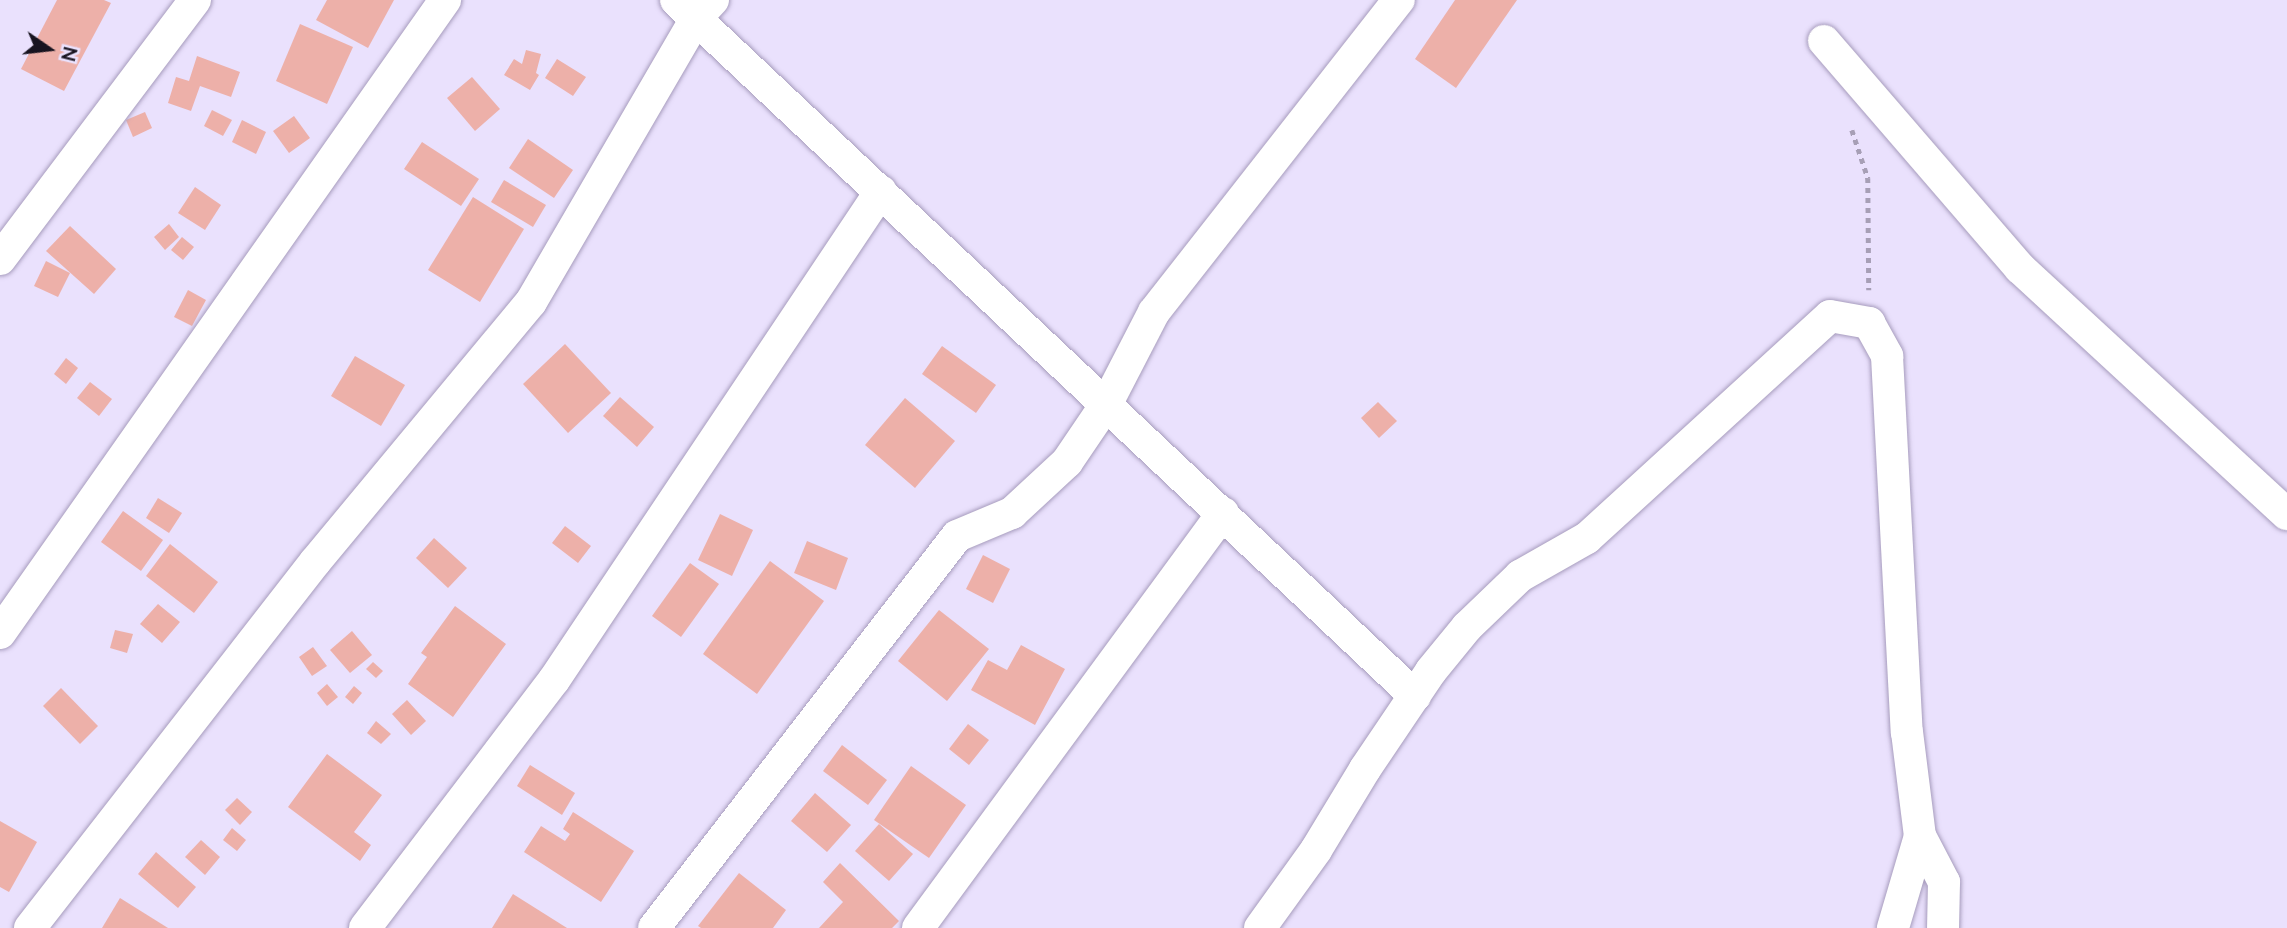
<!DOCTYPE html>
<html>
<head>
<meta charset="utf-8">
<style>
  body { margin:0 }
  #map { position:relative; width:2287px; height:928px; overflow:hidden; background:#eae1fd; font-family:Mulish,sans-serif }
  div>[style] { position:absolute }
  [style*='--x'] { left:calc(var(--x)*1px); top:calc(var(--y)*1px); width:calc(var(--w)*1px); rotate:calc(var(--a)*1deg) }
  .building>* { inset:0; background:#edb0a9 }
  .path>* { height:4.5px; margin-top:-2.25px; transform-origin:0; background:repeating-linear-gradient(90deg,#a79fb6 0 5px,transparent 0 10px) }
  .roads { filter:drop-shadow(0 0 2px #a79cbd) drop-shadow(0 0 2px #a79cbd) }
  .minor>* { height:32px; margin:-16px; padding:0 16px; transform-origin:16px; border-radius:16px; background:#fff }
  span { translate:-50% -50%; white-space:nowrap; text-align:center; line-height:1.15; -webkit-text-stroke:6px #eae1fd; paint-order:stroke }
  .north { position:absolute; left:14px; top:14px; width:70px; height:70px; -webkit-text-stroke:5px #eae1fd; paint-order:stroke; rotate:104deg; font-size:19px; font-weight:700; line-height:28px; text-align:center; color:#181420 }
  .north::after { content:''; display:block; margin:auto; width:24px; height:32px; background:#181420; clip-path:polygon(50% 0,100% 100%,50% 72%,0 100%) }
</style>
</head>
<body>
<div id="map">
  <div class="building">
    <div style="clip-path:polygon(57px 0,104px 0,111px 3px,64px 91px,21px 69px)"></div>
    <div style="clip-path:polygon(327px 0,394px 0,368px 48px,316px 20px)"></div>
    <div style="clip-path:polygon(1455px 0,1517px 0,1456px 88px,1415px 59px)"></div>
    <div style="clip-path:polygon(300px 24px,353px 47px,327px 104px,276px 81px)"></div>
    <div style="clip-path:polygon(526px 50px,541px 54px,536px 73px,539px 75px,530px 90px,504px 75px,514px 59px,522px 64px)"></div>
    <div style="clip-path:polygon(197px 56px,240px 72px,231px 97px,200px 86px,191px 111px,168px 103px,176px 77px,189px 81px)"></div>
    <div style="clip-path:polygon(557px 59px,586px 77px,573px 96px,545px 78px)"></div>
    <div style="clip-path:polygon(472px 77px,500px 109px,475px 131px,447px 98px)"></div>
    <div style="clip-path:polygon(212px 110px,232px 120px,223px 136px,204px 126px)"></div>
    <div style="clip-path:polygon(145px 112px,152px 128px,133px 137px,126px 120px)"></div>
    <div style="clip-path:polygon(294px 116px,310px 138px,289px 153px,273px 131px)"></div>
    <div style="clip-path:polygon(242px 120px,266px 132px,256px 154px,232px 142px)"></div>
    <div style="clip-path:polygon(528px 139px,573px 170px,554px 198px,509px 168px)"></div>
    <div style="clip-path:polygon(422px 142px,479px 179px,461px 206px,404px 169px)"></div>
    <div style="clip-path:polygon(504px 180px,546px 205px,533px 227px,491px 202px)"></div>
    <div style="clip-path:polygon(195px 187px,221px 205px,205px 230px,178px 213px)"></div>
    <div style="clip-path:polygon(473px 197px,524px 229px,480px 302px,428px 270px)"></div>
    <div style="clip-path:polygon(169px 224px,179px 237px,165px 250px,154px 237px)"></div>
    <div style="clip-path:polygon(70px 226px,116px 269px,94px 294px,46px 251px)"></div>
    <div style="clip-path:polygon(182px 237px,194px 247px,183px 260px,171px 250px)"></div>
    <div style="clip-path:polygon(46px 261px,70px 273px,58px 297px,34px 286px)"></div>
    <div style="clip-path:polygon(188px 290px,206px 300px,192px 326px,174px 317px)"></div>
    <div style="clip-path:polygon(565px 344px,611px 393px,568px 433px,523px 384px)"></div>
    <div style="clip-path:polygon(942px 346px,996px 385px,976px 413px,922px 374px)"></div>
    <div style="clip-path:polygon(355px 356px,405px 385px,381px 426px,331px 396px)"></div>
    <div style="clip-path:polygon(66px 358px,78px 368px,66px 384px,54px 374px)"></div>
    <div style="clip-path:polygon(90px 382px,112px 399px,99px 416px,77px 398px)"></div>
    <div style="clip-path:polygon(620px 397px,654px 427px,637px 447px,603px 416px)"></div>
    <div style="clip-path:polygon(905px 398px,955px 441px,915px 488px,865px 445px)"></div>
    <div style="clip-path:polygon(1378px 402px,1397px 421px,1379px 438px,1361px 418px)"></div>
    <div style="clip-path:polygon(158px 498px,182px 513px,169px 533px,146px 518px)"></div>
    <div style="clip-path:polygon(123px 511px,163px 540px,141px 571px,101px 542px)"></div>
    <div style="clip-path:polygon(720px 514px,753px 530px,732px 576px,698px 560px)"></div>
    <div style="clip-path:polygon(565px 526px,591px 546px,578px 563px,552px 543px)"></div>
    <div style="clip-path:polygon(434px 538px,467px 568px,448px 588px,416px 558px)"></div>
    <div style="clip-path:polygon(807px 541px,848px 558px,836px 590px,794px 573px)"></div>
    <div style="clip-path:polygon(170px 544px,218px 582px,194px 613px,146px 576px)"></div>
    <div style="clip-path:polygon(983px 555px,1010px 569px,993px 603px,966px 589px)"></div>
    <div style="clip-path:polygon(770px 561px,824px 601px,757px 694px,703px 654px)"></div>
    <div style="clip-path:polygon(690px 563px,719px 584px,681px 637px,652px 616px)"></div>
    <div style="clip-path:polygon(158px 604px,180px 622px,162px 643px,140px 624px)"></div>
    <div style="clip-path:polygon(455px 606px,506px 644px,453px 717px,408px 684px,427px 657px,421px 653px)"></div>
    <div style="clip-path:polygon(939px 610px,989px 649px,947px 701px,898px 661px)"></div>
    <div style="clip-path:polygon(115px 630px,133px 634px,127px 653px,110px 648px)"></div>
    <div style="clip-path:polygon(352px 631px,372px 655px,350px 673px,330px 650px)"></div>
    <div style="clip-path:polygon(1021px 645px,1065px 669px,1035px 725px,971px 690px,988px 660px,1007px 670px)"></div>
    <div style="clip-path:polygon(313px 647px,327px 666px,312px 676px,299px 657px)"></div>
    <div style="clip-path:polygon(373px 662px,383px 671px,376px 678px,366px 669px)"></div>
    <div style="clip-path:polygon(327px 684px,338px 697px,327px 706px,317px 693px)"></div>
    <div style="clip-path:polygon(354px 686px,362px 693px,353px 704px,345px 697px)"></div>
    <div style="clip-path:polygon(61px 688px,98px 726px,80px 744px,43px 706px)"></div>
    <div style="clip-path:polygon(407px 700px,426px 721px,411px 735px,392px 714px)"></div>
    <div style="clip-path:polygon(376px 721px,391px 734px,381px 744px,367px 733px)"></div>
    <div style="clip-path:polygon(968px 724px,989px 740px,969px 765px,949px 749px)"></div>
    <div style="clip-path:polygon(842px 745px,887px 780px,868px 805px,823px 771px)"></div>
    <div style="clip-path:polygon(327px 754px,382px 795px,354px 832px,371px 845px,360px 861px,288px 807px)"></div>
    <div style="clip-path:polygon(530px 765px,575px 793px,562px 815px,517px 786px)"></div>
    <div style="clip-path:polygon(911px 766px,966px 805px,929px 858px,874px 820px)"></div>
    <div style="clip-path:polygon(815px 793px,851px 825px,827px 852px,791px 821px)"></div>
    <div style="clip-path:polygon(237px 798px,252px 812px,240px 825px,225px 810px)"></div>
    <div style="clip-path:polygon(573px 812px,634px 851px,601px 902px,524px 852px,541px 826px,565px 841px,570px 834px,563px 829px)"></div>
    <div style="clip-path:polygon(0 821px,37px 842px,9px 892px,0 887px)"></div>
    <div style="clip-path:polygon(879px 824px,913px 854px,889px 881px,855px 851px)"></div>
    <div style="clip-path:polygon(232px 828px,246px 840px,237px 851px,223px 840px)"></div>
    <div style="clip-path:polygon(201px 840px,220px 857px,205px 875px,185px 857px)"></div>
    <div style="clip-path:polygon(156px 852px,196px 887px,178px 908px,138px 874px)"></div>
    <div style="clip-path:polygon(840px 863px,899px 921px,892px 928px,819px 928px,843px 902px,823px 882px)"></div>
    <div style="clip-path:polygon(739px 873px,786px 910px,773px 928px,701px 928px,698px 926px)"></div>
    <div style="clip-path:polygon(513px 894px,567px 928px,492px 928px)"></div>
    <div style="clip-path:polygon(120px 898px,168px 928px,102px 928px)"></div>
  </div>
  <div class="path">
    <div style="--x:1852;--y:130;--w:51;--a:71.6"></div>
    <div style="--x:1868;--y:178;--w:112;--a:89.5"></div>
  </div>
  <div class="roads">
    <div class="minor">
      <div style="--x:676;--y:0;--w:1015;--a:43.28"></div>
      <div style="--x:1824;--y:41;--w:300;--a:49.2"></div>
      <div style="--x:2020;--y:268;--w:363;--a:42.7"></div>
      <div style="--x:0;--y:259;--w:324;--a:-53"></div>
      <div style="--x:0;--y:633;--w:774;--a:-54.89"></div>
      <div style="--x:1920;--y:836;--w:52;--a:62.4"></div>
      <div style="--x:1944;--y:882;--w:46;--a:91.2"></div>
      <div style="--x:30;--y:928;--w:464;--a:-52.1"></div>
      <div style="--x:315;--y:562;--w:338;--a:-50.3"></div>
      <div style="--x:531;--y:302;--w:328;--a:-59.8"></div>
      <div style="--x:696;--y:18;--w:25;--a:-47"></div>
      <div style="--x:365;--y:928;--w:312;--a:-52.7"></div>
      <div style="--x:554;--y:680;--w:588;--a:-56.23"></div>
      <div style="--x:654;--y:928;--w:495;--a:-52.3"></div>
      <div style="--x:957;--y:536;--w:60;--a:-22.7"></div>
      <div style="--x:1012;--y:513;--w:75;--a:-42.8"></div>
      <div style="--x:1067;--y:462;--w:71;--a:-55.9"></div>
      <div style="--x:1107;--y:403;--w:102;--a:-62.7"></div>
      <div style="--x:1154;--y:312;--w:397;--a:-51.9"></div>
      <div style="--x:918;--y:928;--w:515;--a:-53.69"></div>
      <div style="--x:1260;--y:928;--w:96;--a:-54.3"></div>
      <div style="--x:1316;--y:850;--w:95;--a:-58.8"></div>
      <div style="--x:1365;--y:769;--w:118;--a:-56"></div>
      <div style="--x:1431;--y:671;--w:57;--a:-50.7"></div>
      <div style="--x:1467;--y:627;--w:74;--a:-43.9"></div>
      <div style="--x:1520;--y:576;--w:77;--a:-29.6"></div>
      <div style="--x:1587;--y:538;--w:329;--a:-42.4"></div>
      <div style="--x:1830;--y:316;--w:40;--a:10"></div>
      <div style="--x:1869;--y:323;--w:38;--a:61"></div>
      <div style="--x:1887;--y:356;--w:377;--a:87"></div>
      <div style="--x:1907;--y:732;--w:105;--a:82.9"></div>
      <div style="--x:1920;--y:836;--w:96;--a:106.4"></div>
    </div>
  </div>
  <div class="north">N</div>
</div>
</body>
</html>
